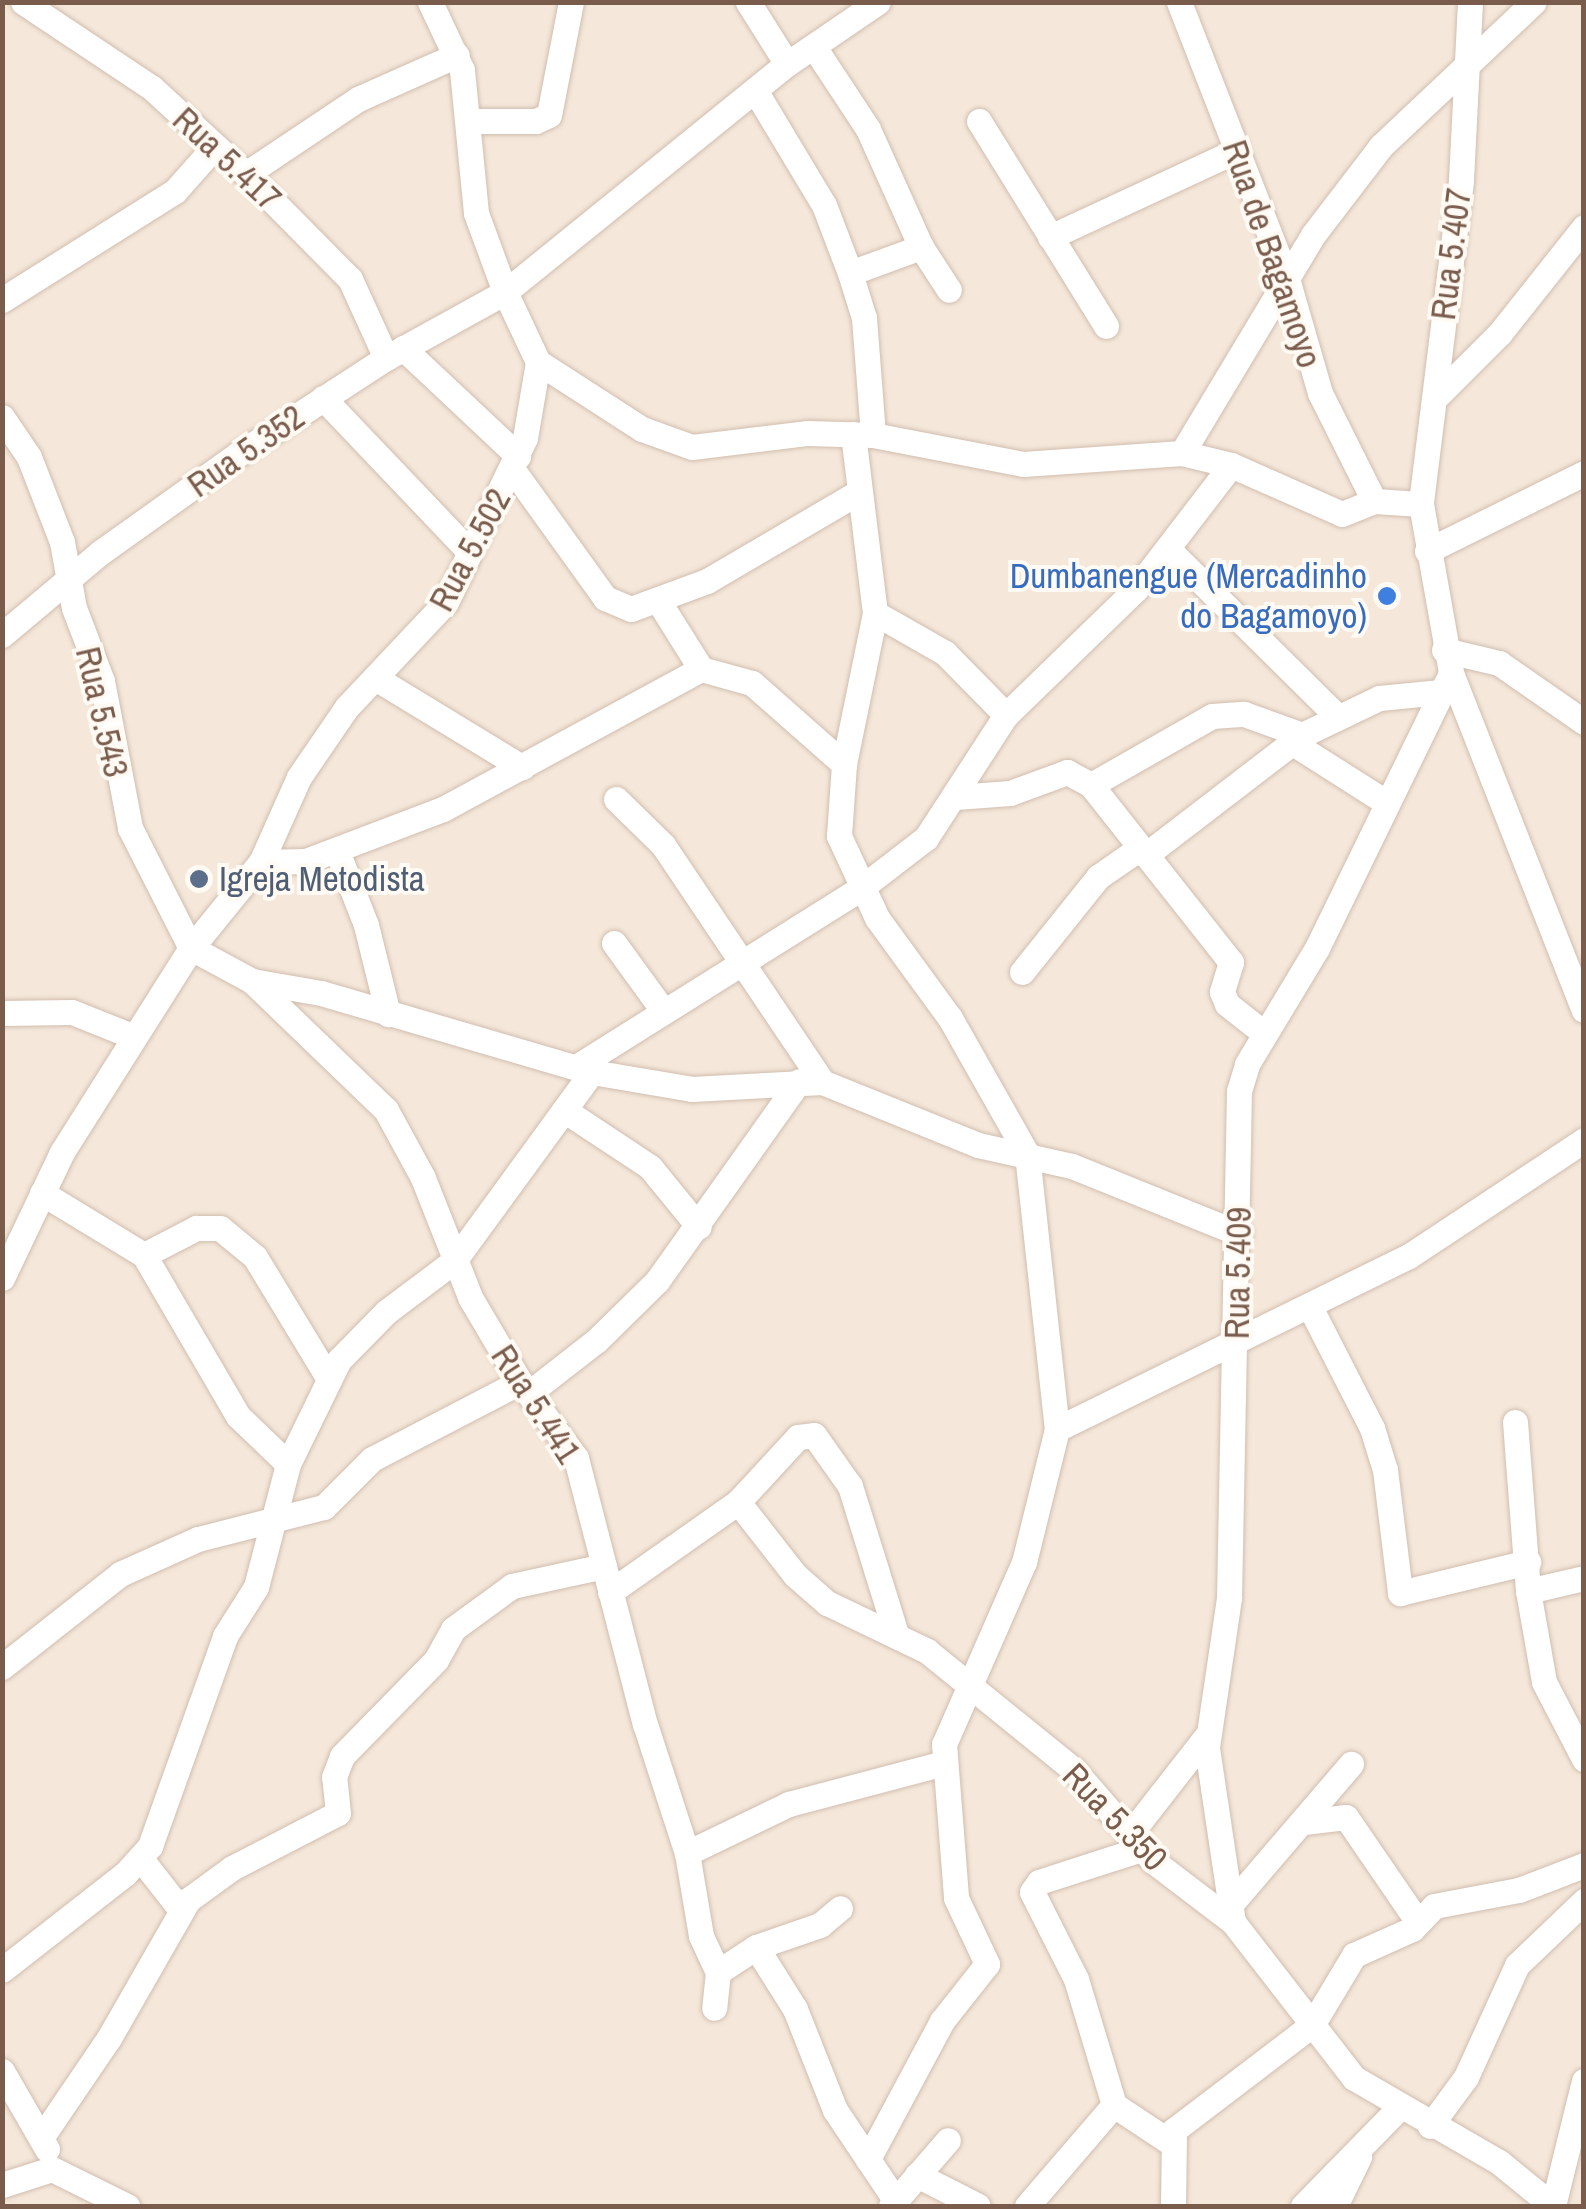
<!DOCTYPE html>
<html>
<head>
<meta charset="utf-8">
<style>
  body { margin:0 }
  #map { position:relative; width:1586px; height:2209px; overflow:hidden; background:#fdf6ec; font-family:"Archivo Narrow",sans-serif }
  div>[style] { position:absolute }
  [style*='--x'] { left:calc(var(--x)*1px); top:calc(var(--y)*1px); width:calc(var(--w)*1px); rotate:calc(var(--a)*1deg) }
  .residential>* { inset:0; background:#f5e8da }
  .roads { filter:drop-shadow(0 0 2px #d1beb0) drop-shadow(0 0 2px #d1beb0) }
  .minor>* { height:25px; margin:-12.5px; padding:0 12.5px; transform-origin:12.5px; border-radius:12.5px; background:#fff }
  .dots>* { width:28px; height:28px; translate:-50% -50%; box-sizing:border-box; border:5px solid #fffaf3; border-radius:50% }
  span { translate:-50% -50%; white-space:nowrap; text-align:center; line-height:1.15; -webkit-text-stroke:8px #fffaf3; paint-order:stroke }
  .street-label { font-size:35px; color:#7a5c4d }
  .shop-label { font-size:35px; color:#366cbe }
  .right { translate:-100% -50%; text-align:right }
  .service-label { font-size:35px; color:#4e5e75 }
  .left { translate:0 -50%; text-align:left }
  .frame { position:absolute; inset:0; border:5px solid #7a5c4d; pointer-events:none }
</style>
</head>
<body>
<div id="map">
  <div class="residential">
    <div style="clip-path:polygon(3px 3px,1583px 3px,1583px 2206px,3px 2206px)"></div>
  </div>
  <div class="roads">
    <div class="minor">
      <div style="--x:23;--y:2;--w:155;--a:33.7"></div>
      <div style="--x:152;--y:88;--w:127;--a:42.5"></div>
      <div style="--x:246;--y:174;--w:148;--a:45.3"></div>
      <div style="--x:350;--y:279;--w:87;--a:65.5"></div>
      <div style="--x:748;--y:2;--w:73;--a:57.8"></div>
      <div style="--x:1179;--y:2;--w:300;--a:68.7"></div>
      <div style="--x:1288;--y:282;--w:116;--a:73.9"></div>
      <div style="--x:1320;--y:393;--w:121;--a:63.4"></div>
      <div style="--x:1470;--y:2;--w:179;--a:92.9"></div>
      <div style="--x:1461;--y:181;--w:325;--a:97.1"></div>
      <div style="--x:1421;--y:504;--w:172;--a:79.9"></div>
      <div style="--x:1451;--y:673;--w:362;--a:68.5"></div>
      <div style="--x:814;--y:47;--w:98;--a:56.6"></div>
      <div style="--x:868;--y:129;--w:129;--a:65.8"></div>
      <div style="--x:921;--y:247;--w:51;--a:56.9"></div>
      <div style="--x:756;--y:92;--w:132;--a:59"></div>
      <div style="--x:824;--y:205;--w:73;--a:69.1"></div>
      <div style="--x:850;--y:273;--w:47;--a:72.7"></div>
      <div style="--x:864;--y:318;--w:117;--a:85.6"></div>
      <div style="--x:472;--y:121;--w:64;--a:0"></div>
      <div style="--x:536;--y:121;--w:14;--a:-25"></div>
      <div style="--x:549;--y:115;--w:115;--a:-79"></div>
      <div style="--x:979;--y:121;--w:241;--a:58.2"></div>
      <div style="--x:246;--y:174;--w:135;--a:-33.8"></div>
      <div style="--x:358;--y:99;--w:108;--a:-24"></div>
      <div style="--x:1050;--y:237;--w:206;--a:-24.9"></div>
      <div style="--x:850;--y:273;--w:76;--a:-20.1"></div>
      <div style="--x:2;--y:300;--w:204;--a:-32.2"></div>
      <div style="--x:175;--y:191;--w:60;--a:-48.4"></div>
      <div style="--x:403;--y:348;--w:158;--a:43.2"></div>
      <div style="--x:538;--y:362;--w:124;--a:32.8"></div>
      <div style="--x:642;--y:429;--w:53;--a:19.8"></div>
      <div style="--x:692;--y:447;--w:117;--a:-6.9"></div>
      <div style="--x:808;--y:433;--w:65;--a:1.8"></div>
      <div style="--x:873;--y:435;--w:153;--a:10.9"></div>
      <div style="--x:1023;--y:464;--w:159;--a:-4"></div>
      <div style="--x:1182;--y:453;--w:50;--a:13.8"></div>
      <div style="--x:1231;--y:465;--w:121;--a:23.8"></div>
      <div style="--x:1342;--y:514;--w:35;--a:-22"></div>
      <div style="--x:1374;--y:501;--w:47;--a:3.7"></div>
      <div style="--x:1439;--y:394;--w:86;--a:-45"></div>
      <div style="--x:1500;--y:333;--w:135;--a:-51.6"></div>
      <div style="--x:323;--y:398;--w:209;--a:46.4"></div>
      <div style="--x:2;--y:417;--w:48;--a:56"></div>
      <div style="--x:29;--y:457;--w:91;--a:68.8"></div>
      <div style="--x:62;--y:542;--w:67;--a:79.7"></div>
      <div style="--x:74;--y:608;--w:78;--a:69"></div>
      <div style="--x:102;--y:681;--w:150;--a:79.2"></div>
      <div style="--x:130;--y:828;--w:135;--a:63.1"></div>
      <div style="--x:191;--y:948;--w:69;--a:28.4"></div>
      <div style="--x:252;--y:981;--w:70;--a:9.9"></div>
      <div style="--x:321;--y:993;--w:282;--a:16.3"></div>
      <div style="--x:592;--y:1072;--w:101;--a:9.6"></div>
      <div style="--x:692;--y:1089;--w:130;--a:-3.1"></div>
      <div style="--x:822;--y:1082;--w:168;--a:22"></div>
      <div style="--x:978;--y:1145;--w:96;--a:12.6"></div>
      <div style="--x:1072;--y:1166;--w:181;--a:22"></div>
      <div style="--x:853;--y:434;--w:180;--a:83"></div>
      <div style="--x:875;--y:613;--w:154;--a:101.6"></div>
      <div style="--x:844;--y:764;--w:72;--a:94"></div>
      <div style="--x:839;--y:836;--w:90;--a:65.1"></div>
      <div style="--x:877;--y:918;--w:124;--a:53.9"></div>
      <div style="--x:950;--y:1018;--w:156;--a:60.5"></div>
      <div style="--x:1027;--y:1154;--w:277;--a:83.8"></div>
      <div style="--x:1057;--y:1429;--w:137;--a:103.9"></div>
      <div style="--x:1024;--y:1562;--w:199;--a:113.7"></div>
      <div style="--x:944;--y:1744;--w:154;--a:85.5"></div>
      <div style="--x:956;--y:1898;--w:73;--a:64.8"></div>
      <div style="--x:987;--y:1964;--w:73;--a:128.3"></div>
      <div style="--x:942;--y:2021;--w:157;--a:118.2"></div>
      <div style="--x:1182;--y:453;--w:254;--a:-59"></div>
      <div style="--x:1313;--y:235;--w:112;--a:-52.6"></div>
      <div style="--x:1381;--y:146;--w:210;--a:-43.3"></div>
      <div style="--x:513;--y:470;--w:158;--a:54.3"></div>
      <div style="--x:605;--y:598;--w:28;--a:23"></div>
      <div style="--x:631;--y:609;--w:81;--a:-20.2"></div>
      <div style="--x:707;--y:581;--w:174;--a:-30.4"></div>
      <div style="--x:1168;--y:549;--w:238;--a:44.7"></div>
      <div style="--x:1427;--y:551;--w:175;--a:-26.4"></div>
      <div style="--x:659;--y:602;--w:79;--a:57.9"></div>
      <div style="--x:875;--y:613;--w:81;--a:29.7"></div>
      <div style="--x:945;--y:653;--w:87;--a:45.5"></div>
      <div style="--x:2;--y:635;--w:129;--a:-40"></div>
      <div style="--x:101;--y:552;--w:167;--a:-35.5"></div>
      <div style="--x:237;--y:455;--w:178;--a:-33.1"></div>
      <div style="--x:386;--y:358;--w:136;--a:-29"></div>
      <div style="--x:505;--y:292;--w:84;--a:-110.2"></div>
      <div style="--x:476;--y:213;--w:144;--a:-95.6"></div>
      <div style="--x:462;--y:70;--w:75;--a:-115.2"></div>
      <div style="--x:1444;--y:650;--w:57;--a:13.3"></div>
      <div style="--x:1499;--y:663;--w:103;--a:34.8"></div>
      <div style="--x:377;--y:679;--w:170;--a:31.3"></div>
      <div style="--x:1291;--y:742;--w:110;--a:32.4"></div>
      <div style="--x:1091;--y:785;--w:139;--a:-29.7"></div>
      <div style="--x:1212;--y:716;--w:32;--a:-4"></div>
      <div style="--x:1244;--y:714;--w:62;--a:19.9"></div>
      <div style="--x:956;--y:797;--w:54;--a:-4.2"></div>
      <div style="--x:1010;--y:793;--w:61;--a:-20.2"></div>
      <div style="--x:1067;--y:772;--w:27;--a:28"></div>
      <div style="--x:1091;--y:785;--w:226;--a:51.7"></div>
      <div style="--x:1231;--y:962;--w:31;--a:107"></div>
      <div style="--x:1222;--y:992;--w:13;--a:67"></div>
      <div style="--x:1227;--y:1004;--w:48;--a:38.3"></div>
      <div style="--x:616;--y:799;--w:66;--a:44.4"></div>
      <div style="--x:663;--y:845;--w:285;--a:56.1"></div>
      <div style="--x:337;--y:851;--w:79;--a:68.6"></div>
      <div style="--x:366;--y:925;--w:92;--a:76.1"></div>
      <div style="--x:261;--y:862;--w:45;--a:-1.3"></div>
      <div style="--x:306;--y:861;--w:147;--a:-20.8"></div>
      <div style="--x:443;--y:809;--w:294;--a:-28.5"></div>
      <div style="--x:701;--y:669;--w:53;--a:15.4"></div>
      <div style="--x:752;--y:683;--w:123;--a:41.4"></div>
      <div style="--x:614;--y:943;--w:82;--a:54"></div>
      <div style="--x:1022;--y:972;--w:122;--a:-51.3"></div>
      <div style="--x:1098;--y:877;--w:44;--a:-34.8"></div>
      <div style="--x:1134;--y:852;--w:13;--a:9"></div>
      <div style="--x:1147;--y:854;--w:195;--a:-37.5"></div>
      <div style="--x:1302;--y:735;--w:85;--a:-25.7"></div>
      <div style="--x:1379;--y:698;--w:62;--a:-5.5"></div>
      <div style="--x:252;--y:981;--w:186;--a:43.9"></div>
      <div style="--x:386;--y:1110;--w:77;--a:61.4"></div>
      <div style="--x:423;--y:1178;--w:130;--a:68.4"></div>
      <div style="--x:471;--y:1299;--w:96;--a:59.4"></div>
      <div style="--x:520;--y:1382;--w:94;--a:53.6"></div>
      <div style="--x:576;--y:1458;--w:275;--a:75.5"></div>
      <div style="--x:645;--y:1724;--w:136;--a:72"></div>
      <div style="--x:687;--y:1853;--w:84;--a:80.4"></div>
      <div style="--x:701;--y:1936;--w:40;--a:65"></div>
      <div style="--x:718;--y:1972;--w:36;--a:96"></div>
      <div style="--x:2;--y:1013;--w:70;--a:-0.8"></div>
      <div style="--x:72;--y:1012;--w:65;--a:21.8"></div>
      <div style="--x:576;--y:1067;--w:337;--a:-32.1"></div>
      <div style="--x:861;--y:888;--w:82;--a:-37.6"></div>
      <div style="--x:926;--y:838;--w:147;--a:-57"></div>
      <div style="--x:1006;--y:715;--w:181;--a:-44.1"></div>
      <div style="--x:1136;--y:589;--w:156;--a:-52.5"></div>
      <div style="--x:564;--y:1110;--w:103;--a:33.5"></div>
      <div style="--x:650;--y:1167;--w:77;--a:50.8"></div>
      <div style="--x:42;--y:1193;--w:119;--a:31.3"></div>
      <div style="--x:144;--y:1255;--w:186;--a:59.7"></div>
      <div style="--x:238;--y:1416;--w:69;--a:43.8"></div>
      <div style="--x:144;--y:1255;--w:59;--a:-27.4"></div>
      <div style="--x:196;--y:1228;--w:24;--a:0"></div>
      <div style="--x:220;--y:1228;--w:45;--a:39.6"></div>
      <div style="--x:255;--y:1257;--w:143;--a:58.8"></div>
      <div style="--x:2;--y:1278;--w:140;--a:-64.5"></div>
      <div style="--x:62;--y:1152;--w:241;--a:-57.7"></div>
      <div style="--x:191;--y:948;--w:111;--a:-50.9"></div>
      <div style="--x:261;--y:862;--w:93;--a:-65.9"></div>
      <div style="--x:299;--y:777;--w:85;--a:-55.6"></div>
      <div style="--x:347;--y:707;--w:144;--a:-46.7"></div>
      <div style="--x:446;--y:602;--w:182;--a:-64.3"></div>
      <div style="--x:525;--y:438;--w:77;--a:-80.3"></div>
      <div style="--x:538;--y:362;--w:77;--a:-115.2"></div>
      <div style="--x:505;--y:292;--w:363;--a:-39"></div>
      <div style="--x:787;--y:64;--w:110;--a:-34.3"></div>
      <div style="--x:1310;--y:1307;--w:136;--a:62.9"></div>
      <div style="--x:1372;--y:1428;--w:44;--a:72.8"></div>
      <div style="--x:1385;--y:1470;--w:124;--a:83"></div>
      <div style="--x:1400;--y:1593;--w:132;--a:-13.6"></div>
      <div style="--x:529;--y:1393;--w:86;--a:-37.9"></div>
      <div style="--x:597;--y:1340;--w:84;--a:-44.5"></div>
      <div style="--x:657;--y:1281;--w:245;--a:-54.6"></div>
      <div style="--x:1515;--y:1422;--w:169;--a:85.6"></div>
      <div style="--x:1528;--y:1591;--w:92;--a:80"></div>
      <div style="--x:1544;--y:1682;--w:87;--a:62.5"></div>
      <div style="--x:1057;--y:1429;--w:392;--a:-26.2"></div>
      <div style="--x:1409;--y:1256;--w:210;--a:-33.5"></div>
      <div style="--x:738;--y:1502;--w:88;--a:-47.3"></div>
      <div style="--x:798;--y:1437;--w:16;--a:-7"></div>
      <div style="--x:814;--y:1435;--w:62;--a:54.8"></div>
      <div style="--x:850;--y:1486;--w:155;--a:72.7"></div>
      <div style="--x:1528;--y:1591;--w:57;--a:-13.1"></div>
      <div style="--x:610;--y:1592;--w:156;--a:-35.1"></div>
      <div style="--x:738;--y:1502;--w:93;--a:52"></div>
      <div style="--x:795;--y:1575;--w:43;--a:41.2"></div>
      <div style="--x:827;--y:1603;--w:111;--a:25.6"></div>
      <div style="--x:927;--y:1651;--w:189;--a:39"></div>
      <div style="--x:1074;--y:1770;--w:121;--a:49"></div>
      <div style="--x:1153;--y:1861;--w:101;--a:37.3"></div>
      <div style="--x:1233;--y:1922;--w:197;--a:52.2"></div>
      <div style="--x:1354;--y:2078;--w:168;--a:30.1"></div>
      <div style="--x:1499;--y:2162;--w:70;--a:39.2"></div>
      <div style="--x:2;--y:1667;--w:150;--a:-38.2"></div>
      <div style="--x:120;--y:1574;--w:85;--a:-24.2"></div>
      <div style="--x:198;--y:1539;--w:130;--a:-14.3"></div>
      <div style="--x:324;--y:1507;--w:68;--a:-45"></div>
      <div style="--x:372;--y:1459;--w:167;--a:-27.5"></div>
      <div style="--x:1304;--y:1822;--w:42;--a:-6.8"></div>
      <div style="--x:1346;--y:1817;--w:127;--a:55.6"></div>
      <div style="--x:1130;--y:1834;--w:127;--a:-52"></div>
      <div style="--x:1141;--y:1849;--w:107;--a:162.1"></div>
      <div style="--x:1039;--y:1882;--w:12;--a:125"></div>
      <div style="--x:1032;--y:1892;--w:97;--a:63.2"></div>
      <div style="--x:1076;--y:1979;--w:132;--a:73.2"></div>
      <div style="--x:1114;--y:2105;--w:67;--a:33.5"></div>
      <div style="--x:687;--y:1853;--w:113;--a:-25.7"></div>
      <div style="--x:789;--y:1804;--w:160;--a:-14.8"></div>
      <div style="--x:141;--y:1859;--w:63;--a:52"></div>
      <div style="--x:1230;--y:1905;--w:186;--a:-49.4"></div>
      <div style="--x:1233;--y:1922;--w:177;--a:-98.5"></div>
      <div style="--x:1207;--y:1747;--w:151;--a:-81.6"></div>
      <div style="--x:1229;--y:1598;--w:507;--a:-88.87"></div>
      <div style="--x:1239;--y:1091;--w:28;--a:-73"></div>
      <div style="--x:1247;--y:1064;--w:135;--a:-58.9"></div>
      <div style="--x:1317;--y:948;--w:306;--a:-64"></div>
      <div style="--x:756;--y:1947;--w:73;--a:57.8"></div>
      <div style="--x:795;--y:2009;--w:109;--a:68.4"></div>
      <div style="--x:835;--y:2110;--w:106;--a:56.2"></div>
      <div style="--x:2;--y:1970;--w:156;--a:-38"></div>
      <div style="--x:125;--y:1874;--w:38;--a:-48"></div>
      <div style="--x:150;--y:1846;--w:223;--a:-70.3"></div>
      <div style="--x:225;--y:1636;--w:58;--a:-57.7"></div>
      <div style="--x:256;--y:1587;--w:127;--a:-75.4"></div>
      <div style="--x:288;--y:1464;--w:116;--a:-63.9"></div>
      <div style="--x:339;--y:1360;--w:67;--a:-45.6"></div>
      <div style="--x:386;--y:1312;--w:85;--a:-36.9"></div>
      <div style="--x:454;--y:1261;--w:234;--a:-53.9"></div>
      <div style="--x:718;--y:1972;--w:45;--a:-33.3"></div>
      <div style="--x:756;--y:1947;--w:68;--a:-19"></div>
      <div style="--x:820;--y:1925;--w:26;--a:-40"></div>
      <div style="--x:2;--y:2071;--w:90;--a:60"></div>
      <div style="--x:1430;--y:2126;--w:61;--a:-53.7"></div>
      <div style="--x:1466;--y:2077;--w:123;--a:-65.5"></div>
      <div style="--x:1517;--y:1965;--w:93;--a:-43.7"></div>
      <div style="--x:43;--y:2135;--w:117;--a:-55.8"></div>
      <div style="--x:109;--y:2038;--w:159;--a:-60.2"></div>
      <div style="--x:188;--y:1900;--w:54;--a:-36"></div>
      <div style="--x:232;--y:1868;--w:119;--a:-27.4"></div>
      <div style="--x:338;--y:1813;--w:36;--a:-96"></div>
      <div style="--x:334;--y:1777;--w:22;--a:-69"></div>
      <div style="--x:342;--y:1756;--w:134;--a:-45.6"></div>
      <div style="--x:436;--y:1660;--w:35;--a:-61"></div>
      <div style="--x:453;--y:1629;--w:73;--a:-36.1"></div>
      <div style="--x:512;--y:1586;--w:94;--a:-12.3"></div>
      <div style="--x:917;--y:2175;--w:68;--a:26.9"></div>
      <div style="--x:2;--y:2185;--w:52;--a:-17.7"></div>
      <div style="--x:52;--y:2169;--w:84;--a:26.3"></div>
      <div style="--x:891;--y:2206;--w:87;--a:-49.2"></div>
      <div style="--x:1027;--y:2206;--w:133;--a:-49.3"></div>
      <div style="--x:1173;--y:2206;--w:76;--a:-89.2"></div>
      <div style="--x:1174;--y:2130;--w:173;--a:-37.3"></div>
      <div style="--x:1312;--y:2025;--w:82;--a:-59"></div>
      <div style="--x:1354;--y:1955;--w:64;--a:-24.1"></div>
      <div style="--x:1412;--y:1929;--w:32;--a:-46"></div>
      <div style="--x:1434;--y:1906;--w:86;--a:-10.7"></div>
      <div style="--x:1519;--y:1890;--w:70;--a:-21"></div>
      <div style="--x:1303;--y:2206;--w:136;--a:-45.6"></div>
      <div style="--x:1335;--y:2206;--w:55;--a:-63.9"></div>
      <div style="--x:1553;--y:2206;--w:129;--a:-76.1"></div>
    </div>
  </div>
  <div class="dots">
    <div style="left:1387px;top:596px;background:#3f7fe0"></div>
    <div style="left:199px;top:879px;background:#5c6f8a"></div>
  </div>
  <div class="street-label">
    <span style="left:227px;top:159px;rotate:43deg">Rua 5.417</span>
    <span style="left:1272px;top:254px;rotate:71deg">Rua de Bagamoyo</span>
    <span style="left:1451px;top:254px;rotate:-83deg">Rua 5.407</span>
    <span style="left:246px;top:451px;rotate:-35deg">Rua 5.352</span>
    <span style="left:470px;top:550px;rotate:-62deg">Rua 5.502</span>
    <span style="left:102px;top:712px;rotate:77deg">Rua 5.543</span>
    <span style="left:1238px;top:1273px;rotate:-89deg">Rua 5.409</span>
    <span style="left:536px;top:1404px;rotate:57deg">Rua 5.441</span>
    <span style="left:1115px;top:1817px;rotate:46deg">Rua 5.350</span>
  </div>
  <div class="shop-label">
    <span class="right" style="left:1367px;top:596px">Dumbanengue (Mercadinho<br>do Bagamoyo)</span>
  </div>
  <div class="service-label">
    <span class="left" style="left:219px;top:879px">Igreja Metodista</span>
  </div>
  <div class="frame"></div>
</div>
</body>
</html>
